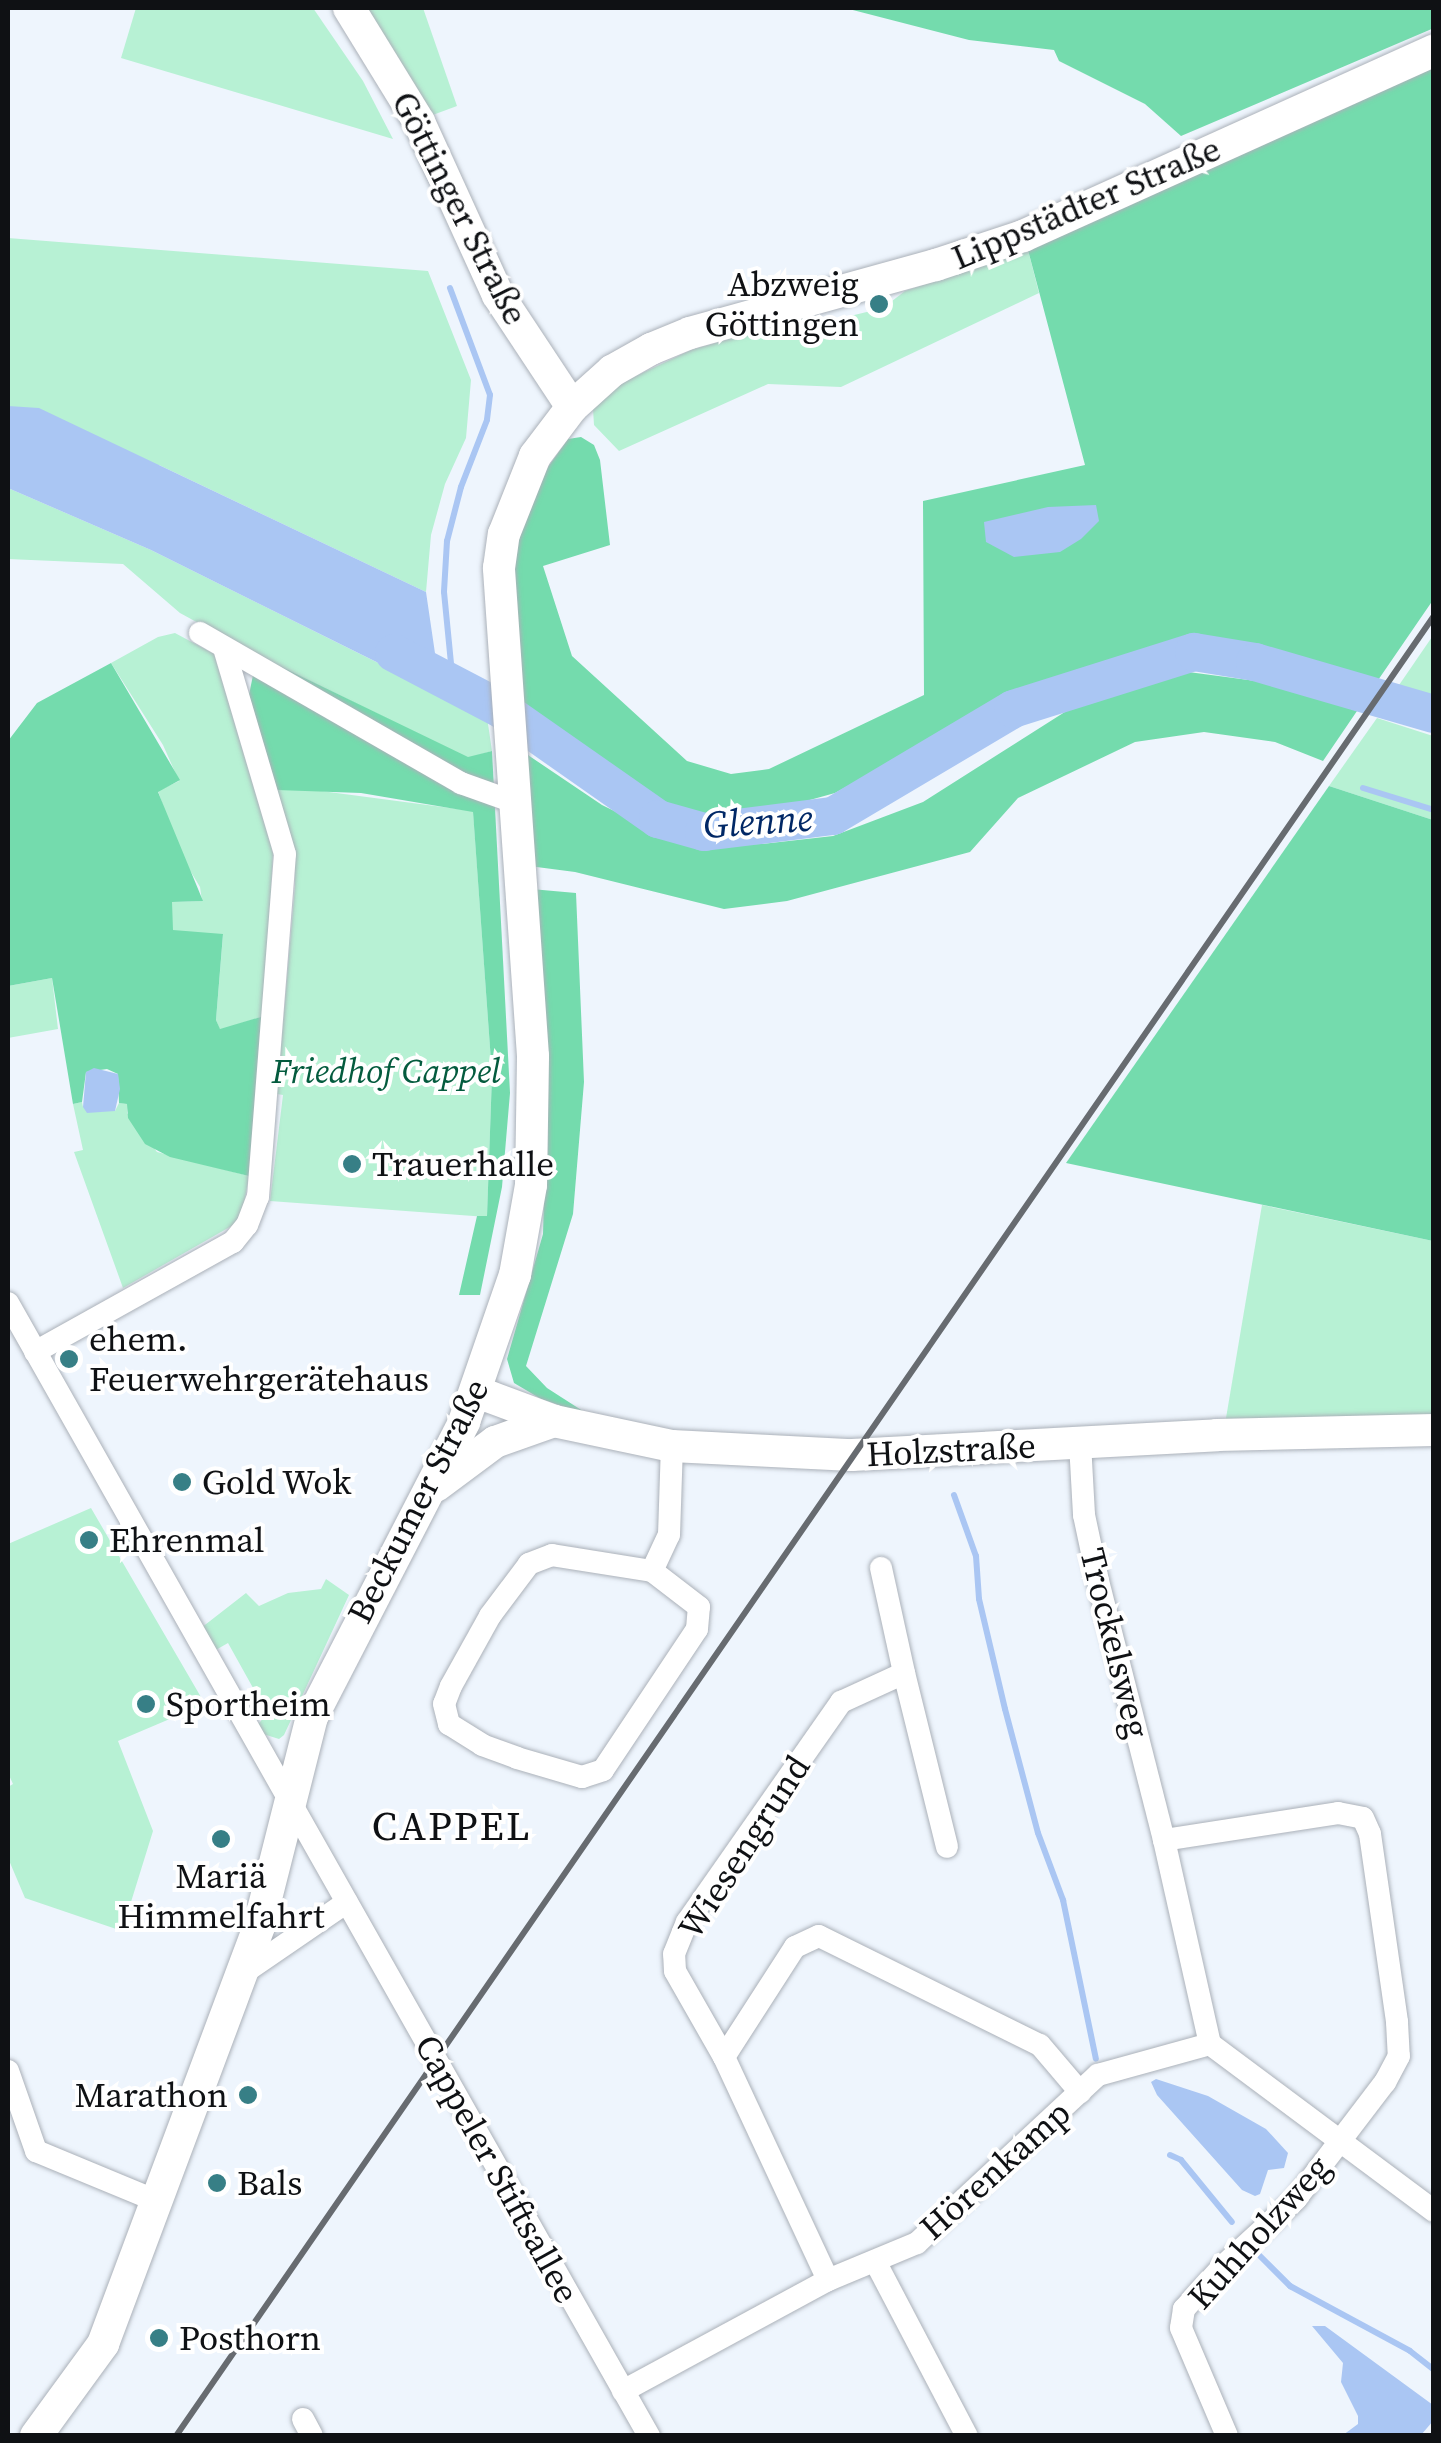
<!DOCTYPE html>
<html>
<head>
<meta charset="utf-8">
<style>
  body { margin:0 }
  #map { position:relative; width:1441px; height:2443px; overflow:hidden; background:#eef5fd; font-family:"Source Serif 4",serif }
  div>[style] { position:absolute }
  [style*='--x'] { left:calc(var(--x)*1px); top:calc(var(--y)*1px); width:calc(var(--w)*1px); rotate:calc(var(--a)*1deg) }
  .green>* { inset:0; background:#b7f1d4 }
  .forest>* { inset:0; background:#74dbad }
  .water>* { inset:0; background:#aac6f3 }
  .stream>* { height:6px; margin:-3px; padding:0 3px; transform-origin:3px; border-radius:3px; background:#aac6f3 }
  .river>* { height:38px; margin:-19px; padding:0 19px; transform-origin:19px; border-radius:19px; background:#aac6f3 }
  .roads { filter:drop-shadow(0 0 2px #abb1b9) drop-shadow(0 0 2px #abb1b9) }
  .minor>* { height:22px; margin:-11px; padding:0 11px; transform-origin:11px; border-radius:11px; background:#fff }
  .secondary>* { height:32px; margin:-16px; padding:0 16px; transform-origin:16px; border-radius:16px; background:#fff }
  .rail>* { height:6px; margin:-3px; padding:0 3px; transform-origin:3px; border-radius:3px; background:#676b70 }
  .dots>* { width:28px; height:28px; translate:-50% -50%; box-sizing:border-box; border:5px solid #fff; border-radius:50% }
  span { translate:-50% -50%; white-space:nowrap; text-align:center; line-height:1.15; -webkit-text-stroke:8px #fff; paint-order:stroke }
  .street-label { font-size:35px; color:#0f1114 }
  .poi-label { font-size:35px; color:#0f1114 }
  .right { translate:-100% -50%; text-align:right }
  .left { translate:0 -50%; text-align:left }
  .park-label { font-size:35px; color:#045b3e; font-style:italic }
  .water-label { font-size:38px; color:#012866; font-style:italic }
  .quarter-label { font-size:40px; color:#0f1114; letter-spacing:2.5px }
  .frame { position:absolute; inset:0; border:10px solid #0f1114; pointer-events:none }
</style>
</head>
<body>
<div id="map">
  <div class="green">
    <div style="clip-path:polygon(136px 8px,313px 8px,363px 81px,393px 139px,121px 58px)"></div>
    <div style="clip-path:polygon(359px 8px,423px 8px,457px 106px,430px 116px)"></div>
    <div style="clip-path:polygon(8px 238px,428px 271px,471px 380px,466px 438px,445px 484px,431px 535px,426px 592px,159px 465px,8px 468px)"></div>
    <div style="clip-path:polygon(1028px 250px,1039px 293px,841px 387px,768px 384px,619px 451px,594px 425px,593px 409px,621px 383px,691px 350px,807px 317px,838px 319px,883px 308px,905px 291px)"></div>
    <div style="clip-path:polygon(8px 488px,151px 550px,487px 717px,492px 751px,468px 758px,257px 655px,180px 613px,123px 564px,8px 559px)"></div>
    <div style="clip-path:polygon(175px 633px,214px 654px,273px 853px,264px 1016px,220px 1030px,216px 1020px,223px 935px,172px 931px,172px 902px,202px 901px,200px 887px,179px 852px,158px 791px,179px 781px,163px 745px,111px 663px,158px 637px)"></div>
    <div style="clip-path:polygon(1432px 637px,1433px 697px,1397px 688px)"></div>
    <div style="clip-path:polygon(1377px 718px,1433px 736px,1433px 820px,1329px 786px)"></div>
    <div style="clip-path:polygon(306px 789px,473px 811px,492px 1075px,487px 1217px,270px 1201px,283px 1095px,277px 1094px,295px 886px,294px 853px,277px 790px)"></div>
    <div style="clip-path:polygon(52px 978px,58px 1029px,8px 1038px,8px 986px)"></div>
    <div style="clip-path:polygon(82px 1102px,83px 1107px,115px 1111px,119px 1103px,128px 1104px,127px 1113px,157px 1152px,249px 1176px,243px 1209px,235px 1224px,123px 1288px,74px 1152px,83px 1150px,73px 1104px)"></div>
    <div style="clip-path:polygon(1262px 1205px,1433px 1241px,1433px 1420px,1225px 1424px)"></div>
    <div style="clip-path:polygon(91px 1508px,205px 1704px,118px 1741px,153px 1831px,122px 1931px,25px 1898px,8px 1858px,8px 1787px,13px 1784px,8px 1773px,8px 1544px)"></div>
    <div style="clip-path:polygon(326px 1579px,349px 1595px,284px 1735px,279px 1739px,260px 1733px,257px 1726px,267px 1713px,228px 1643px,214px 1651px,201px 1628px,246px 1593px,259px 1606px,288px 1593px,321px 1589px)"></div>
  </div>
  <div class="forest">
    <div style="clip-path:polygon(845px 8px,1433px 8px,1434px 28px,1181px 136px,1145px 104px,1059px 61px,1054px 50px,969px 40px)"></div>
    <div style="clip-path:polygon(1433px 62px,1433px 600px,1374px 686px,1253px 646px,1188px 640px,1076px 670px,1001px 702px,835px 793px,759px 814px,704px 816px,665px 803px,515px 697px,511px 568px,520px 520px,543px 474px,568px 439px,581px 437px,594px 445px,600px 460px,610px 545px,543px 566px,572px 656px,687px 761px,731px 774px,769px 769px,924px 695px,923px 501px,1085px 465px,1028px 250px)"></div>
    <div style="clip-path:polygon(257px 655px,468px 757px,492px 751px,510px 1093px,502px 1187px,480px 1295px,459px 1295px,477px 1216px,487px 1216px,492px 1075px,473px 812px,361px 793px,277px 790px,249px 695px)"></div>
    <div style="clip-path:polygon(111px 663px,180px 780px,158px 792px,203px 901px,172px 902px,173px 930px,223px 934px,216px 1020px,220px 1029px,264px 1016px,249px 1176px,170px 1157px,145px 1144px,128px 1118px,127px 1104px,119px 1103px,118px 1074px,107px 1069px,86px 1072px,82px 1102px,73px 1104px,52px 978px,8px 986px,8px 741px,37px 703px)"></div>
    <div style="clip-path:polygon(1181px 671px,1271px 683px,1357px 711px,1323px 761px,1275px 742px,1204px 732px,1135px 742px,1018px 798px,970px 852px,787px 901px,724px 909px,575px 872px,529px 866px,519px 749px,602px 805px,653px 830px,701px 845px,762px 844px,833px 836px,923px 802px,1090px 696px)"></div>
    <div style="clip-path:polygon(1329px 786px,1433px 820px,1433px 1241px,1066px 1163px)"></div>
    <div style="clip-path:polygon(531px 889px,576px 893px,584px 1082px,573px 1214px,526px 1366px,547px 1388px,589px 1415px,541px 1399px,514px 1383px,507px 1359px,543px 1234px,547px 1078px)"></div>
  </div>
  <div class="water">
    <div style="clip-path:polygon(8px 406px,39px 408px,426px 592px,441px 694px,151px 550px,8px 488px)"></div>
    <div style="clip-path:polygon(1096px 505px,1099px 521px,1081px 539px,1060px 552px,1014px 557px,986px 542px,984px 522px,1048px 507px)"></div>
    <div style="clip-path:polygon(94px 1068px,118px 1074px,120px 1089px,115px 1111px,87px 1113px,83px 1107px,86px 1072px)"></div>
    <div style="clip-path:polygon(1156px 2079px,1208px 2096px,1266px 2129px,1288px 2153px,1284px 2168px,1268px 2170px,1260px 2194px,1255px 2196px,1242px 2190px,1157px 2095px,1151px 2082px)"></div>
    <div style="clip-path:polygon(1312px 2326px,1325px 2326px,1433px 2405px,1433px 2421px,1421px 2435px,1343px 2435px,1358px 2424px,1358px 2416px,1341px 2382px,1343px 2363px)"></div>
  </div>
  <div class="stream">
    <div style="--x:450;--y:288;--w:114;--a:69.5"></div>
    <div style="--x:490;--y:395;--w:25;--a:97"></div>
    <div style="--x:487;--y:420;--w:72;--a:111.2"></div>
    <div style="--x:461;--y:487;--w:56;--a:104.5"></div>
    <div style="--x:447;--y:541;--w:51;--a:93.4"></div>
    <div style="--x:444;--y:592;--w:92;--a:84.4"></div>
    <div style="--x:1363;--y:788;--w:74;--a:17.2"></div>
    <div style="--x:954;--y:1495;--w:65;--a:70.2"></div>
    <div style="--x:976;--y:1556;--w:43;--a:86"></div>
    <div style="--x:979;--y:1599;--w:113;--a:76.7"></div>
    <div style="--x:1005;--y:1709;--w:128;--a:75.1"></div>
    <div style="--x:1038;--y:1833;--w:72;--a:69.5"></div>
    <div style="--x:1063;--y:1900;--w:162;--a:78.3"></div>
    <div style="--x:1170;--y:2155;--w:12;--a:24"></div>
    <div style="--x:1181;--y:2160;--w:80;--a:50.6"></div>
    <div style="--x:1257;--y:2253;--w:47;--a:45"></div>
    <div style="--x:1290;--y:2286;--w:136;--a:28.4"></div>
    <div style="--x:1410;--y:2351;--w:31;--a:38"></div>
  </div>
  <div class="river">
    <div style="--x:394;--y:653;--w:121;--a:27.6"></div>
    <div style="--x:501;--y:709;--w:192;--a:35"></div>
    <div style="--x:658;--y:819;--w:48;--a:15.8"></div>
    <div style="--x:704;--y:832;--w:130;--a:-7.1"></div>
    <div style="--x:833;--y:816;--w:209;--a:-30.7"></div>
    <div style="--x:1013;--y:709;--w:190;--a:-17.5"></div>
    <div style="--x:1194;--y:652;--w:62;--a:9.3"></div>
    <div style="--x:1255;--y:662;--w:186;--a:16.2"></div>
  </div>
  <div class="roads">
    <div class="minor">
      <div style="--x:200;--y:633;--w:301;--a:29.9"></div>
      <div style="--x:461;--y:783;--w:56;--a:19.7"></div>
      <div style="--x:8;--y:1303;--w:1302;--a:60.5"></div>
      <div style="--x:35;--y:1352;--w:227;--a:-29.1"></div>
      <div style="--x:233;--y:1242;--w:22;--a:-51"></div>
      <div style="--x:247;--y:1225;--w:30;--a:-69"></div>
      <div style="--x:258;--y:1197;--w:344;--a:-85.5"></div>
      <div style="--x:285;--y:854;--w:215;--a:-106.5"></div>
      <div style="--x:1080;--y:1443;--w:72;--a:86.8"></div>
      <div style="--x:1084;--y:1515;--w:67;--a:78"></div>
      <div style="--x:1098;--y:1581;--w:267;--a:75.7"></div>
      <div style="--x:1164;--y:1840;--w:209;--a:77.3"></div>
      <div style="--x:1210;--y:2044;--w:279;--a:36.7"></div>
      <div style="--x:881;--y:1568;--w:107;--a:77.6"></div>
      <div style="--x:652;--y:1571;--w:101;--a:-170.9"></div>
      <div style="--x:552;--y:1555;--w:25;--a:159"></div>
      <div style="--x:529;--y:1564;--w:65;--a:126.9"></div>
      <div style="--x:490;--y:1616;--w:80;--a:119.1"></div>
      <div style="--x:451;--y:1686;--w:19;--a:111"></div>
      <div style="--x:444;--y:1704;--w:21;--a:76"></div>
      <div style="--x:449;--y:1724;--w:39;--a:32"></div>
      <div style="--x:482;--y:1745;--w:37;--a:20"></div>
      <div style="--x:517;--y:1758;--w:68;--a:16.3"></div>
      <div style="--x:582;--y:1777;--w:22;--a:-18"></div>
      <div style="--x:603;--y:1770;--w:169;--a:-56.3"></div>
      <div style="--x:697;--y:1629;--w:22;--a:-85"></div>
      <div style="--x:699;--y:1607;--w:59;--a:-142.5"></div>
      <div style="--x:652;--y:1571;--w:40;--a:-65"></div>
      <div style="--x:669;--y:1535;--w:89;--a:-88.1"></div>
      <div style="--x:1164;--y:1840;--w:176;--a:-8.8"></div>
      <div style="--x:1338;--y:1813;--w:25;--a:11"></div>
      <div style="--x:1363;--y:1818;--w:17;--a:66"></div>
      <div style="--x:1370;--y:1834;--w:190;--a:81.8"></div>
      <div style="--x:1397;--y:2022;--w:34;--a:87"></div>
      <div style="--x:1399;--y:2056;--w:30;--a:118"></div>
      <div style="--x:1385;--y:2082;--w:147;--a:127.3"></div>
      <div style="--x:1296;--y:2199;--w:100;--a:137.4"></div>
      <div style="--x:1222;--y:2267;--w:57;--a:132.1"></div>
      <div style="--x:1184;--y:2309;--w:19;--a:99"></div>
      <div style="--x:1181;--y:2328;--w:117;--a:66.9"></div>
      <div style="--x:242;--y:1974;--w:127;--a:-34.4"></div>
      <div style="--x:724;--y:2057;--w:131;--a:-57.2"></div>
      <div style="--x:795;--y:1947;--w:26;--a:-25"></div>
      <div style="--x:819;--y:1936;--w:246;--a:26.3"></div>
      <div style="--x:1040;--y:2045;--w:62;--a:49.6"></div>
      <div style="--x:8;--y:2071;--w:85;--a:70.7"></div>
      <div style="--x:36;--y:2151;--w:133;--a:22.5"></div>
      <div style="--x:876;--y:2263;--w:195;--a:62.3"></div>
      <div style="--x:828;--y:2280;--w:246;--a:-115"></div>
      <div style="--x:724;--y:2057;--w:99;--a:-119.7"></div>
      <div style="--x:675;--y:1971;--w:17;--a:-93"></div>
      <div style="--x:674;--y:1954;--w:35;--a:-68"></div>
      <div style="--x:687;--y:1922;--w:269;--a:-55"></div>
      <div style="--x:841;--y:1702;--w:69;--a:-24.7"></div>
      <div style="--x:904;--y:1673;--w:179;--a:76.1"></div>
      <div style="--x:623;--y:2391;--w:233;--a:-28.4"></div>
      <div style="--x:828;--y:2280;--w:96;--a:-22.6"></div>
      <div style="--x:917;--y:2243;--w:247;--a:-42.9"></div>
      <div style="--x:1098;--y:2075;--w:116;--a:-15.5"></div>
      <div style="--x:303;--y:2419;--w:19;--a:62"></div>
    </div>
    <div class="secondary">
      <div style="--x:349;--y:8;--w:134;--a:58.4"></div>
      <div style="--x:419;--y:122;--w:190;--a:65.5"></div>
      <div style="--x:498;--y:295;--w:134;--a:56.5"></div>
      <div style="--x:477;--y:1392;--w:82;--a:20.6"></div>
      <div style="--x:554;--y:1421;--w:121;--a:12"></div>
      <div style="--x:672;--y:1446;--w:180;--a:2.9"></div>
      <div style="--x:852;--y:1455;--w:366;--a:-3.1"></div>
      <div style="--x:1217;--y:1435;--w:217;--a:-1.3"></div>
      <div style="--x:436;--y:1486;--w:74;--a:-36.7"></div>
      <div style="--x:495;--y:1442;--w:63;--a:-19.6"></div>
      <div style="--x:36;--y:2436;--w:114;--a:-53.9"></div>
      <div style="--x:103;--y:2344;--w:446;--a:-69.5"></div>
      <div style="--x:259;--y:1926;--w:216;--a:-75.8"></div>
      <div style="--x:312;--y:1717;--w:332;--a:-62.7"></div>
      <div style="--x:464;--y:1422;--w:156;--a:-70.9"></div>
      <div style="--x:515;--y:1275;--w:91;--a:-79.9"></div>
      <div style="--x:531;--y:1185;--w:129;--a:-89.1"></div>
      <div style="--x:533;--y:1056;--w:489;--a:-94"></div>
      <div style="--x:499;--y:568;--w:34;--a:-82"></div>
      <div style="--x:504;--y:534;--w:84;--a:-68.3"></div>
      <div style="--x:535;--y:456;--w:61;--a:-52.9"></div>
      <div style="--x:572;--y:407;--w:54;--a:-42"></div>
      <div style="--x:612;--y:371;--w:45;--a:-29.4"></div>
      <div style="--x:651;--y:349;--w:42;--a:-22.3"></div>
      <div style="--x:690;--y:333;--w:255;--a:-15.5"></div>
      <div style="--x:936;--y:265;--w:92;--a:-18.4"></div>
      <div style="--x:1023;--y:236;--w:451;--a:-24.3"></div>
    </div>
  </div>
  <div class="rail">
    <div style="--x:176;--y:2436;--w:2212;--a:-55.35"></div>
  </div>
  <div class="dots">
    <div style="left:879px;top:304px;background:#377f86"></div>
    <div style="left:352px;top:1164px;background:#377f86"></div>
    <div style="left:69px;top:1359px;background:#377f86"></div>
    <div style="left:182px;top:1482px;background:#377f86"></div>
    <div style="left:89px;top:1540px;background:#377f86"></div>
    <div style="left:146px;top:1704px;background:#377f86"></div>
    <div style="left:221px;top:1839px;background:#377f86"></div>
    <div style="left:248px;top:2095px;background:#377f86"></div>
    <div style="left:217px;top:2183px;background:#377f86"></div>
    <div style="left:159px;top:2338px;background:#377f86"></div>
  </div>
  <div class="street-label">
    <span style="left:1086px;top:203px;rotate:-23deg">Lippstädter Straße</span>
    <span style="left:460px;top:208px;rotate:63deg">Göttinger Straße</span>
    <span style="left:951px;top:1450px;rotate:-3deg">Holzstraße</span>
    <span style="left:418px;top:1501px;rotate:-63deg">Beckumer Straße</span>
    <span style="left:1115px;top:1643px;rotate:76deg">Trockelsweg</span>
    <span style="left:744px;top:1847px;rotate:-57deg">Wiesengrund</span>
    <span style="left:497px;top:2169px;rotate:61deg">Cappeler Stiftsallee</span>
    <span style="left:995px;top:2170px;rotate:-42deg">Hörenkamp</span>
    <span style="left:1259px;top:2232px;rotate:-48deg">Kuhholzweg</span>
  </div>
  <div class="poi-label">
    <span class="right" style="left:859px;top:304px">Abzweig<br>Göttingen</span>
    <span class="left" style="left:372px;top:1164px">Trauerhalle</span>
    <span class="left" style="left:89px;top:1359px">ehem.<br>Feuerwehrgerätehaus</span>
    <span class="left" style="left:202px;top:1482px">Gold Wok</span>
    <span class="left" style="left:109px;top:1540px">Ehrenmal</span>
    <span class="left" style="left:166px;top:1704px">Sportheim</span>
    <span style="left:221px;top:1896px">Mariä<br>Himmelfahrt</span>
    <span class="right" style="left:228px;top:2095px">Marathon</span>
    <span class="left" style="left:237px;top:2183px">Bals</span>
    <span class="left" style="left:179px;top:2338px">Posthorn</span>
  </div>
  <div class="park-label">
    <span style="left:386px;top:1071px">Friedhof Cappel</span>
  </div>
  <div class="water-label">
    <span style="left:758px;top:822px;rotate:-4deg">Glenne</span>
  </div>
  <div class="quarter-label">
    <span style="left:452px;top:1826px">CAPPEL</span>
  </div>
  <div class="frame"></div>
</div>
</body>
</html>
